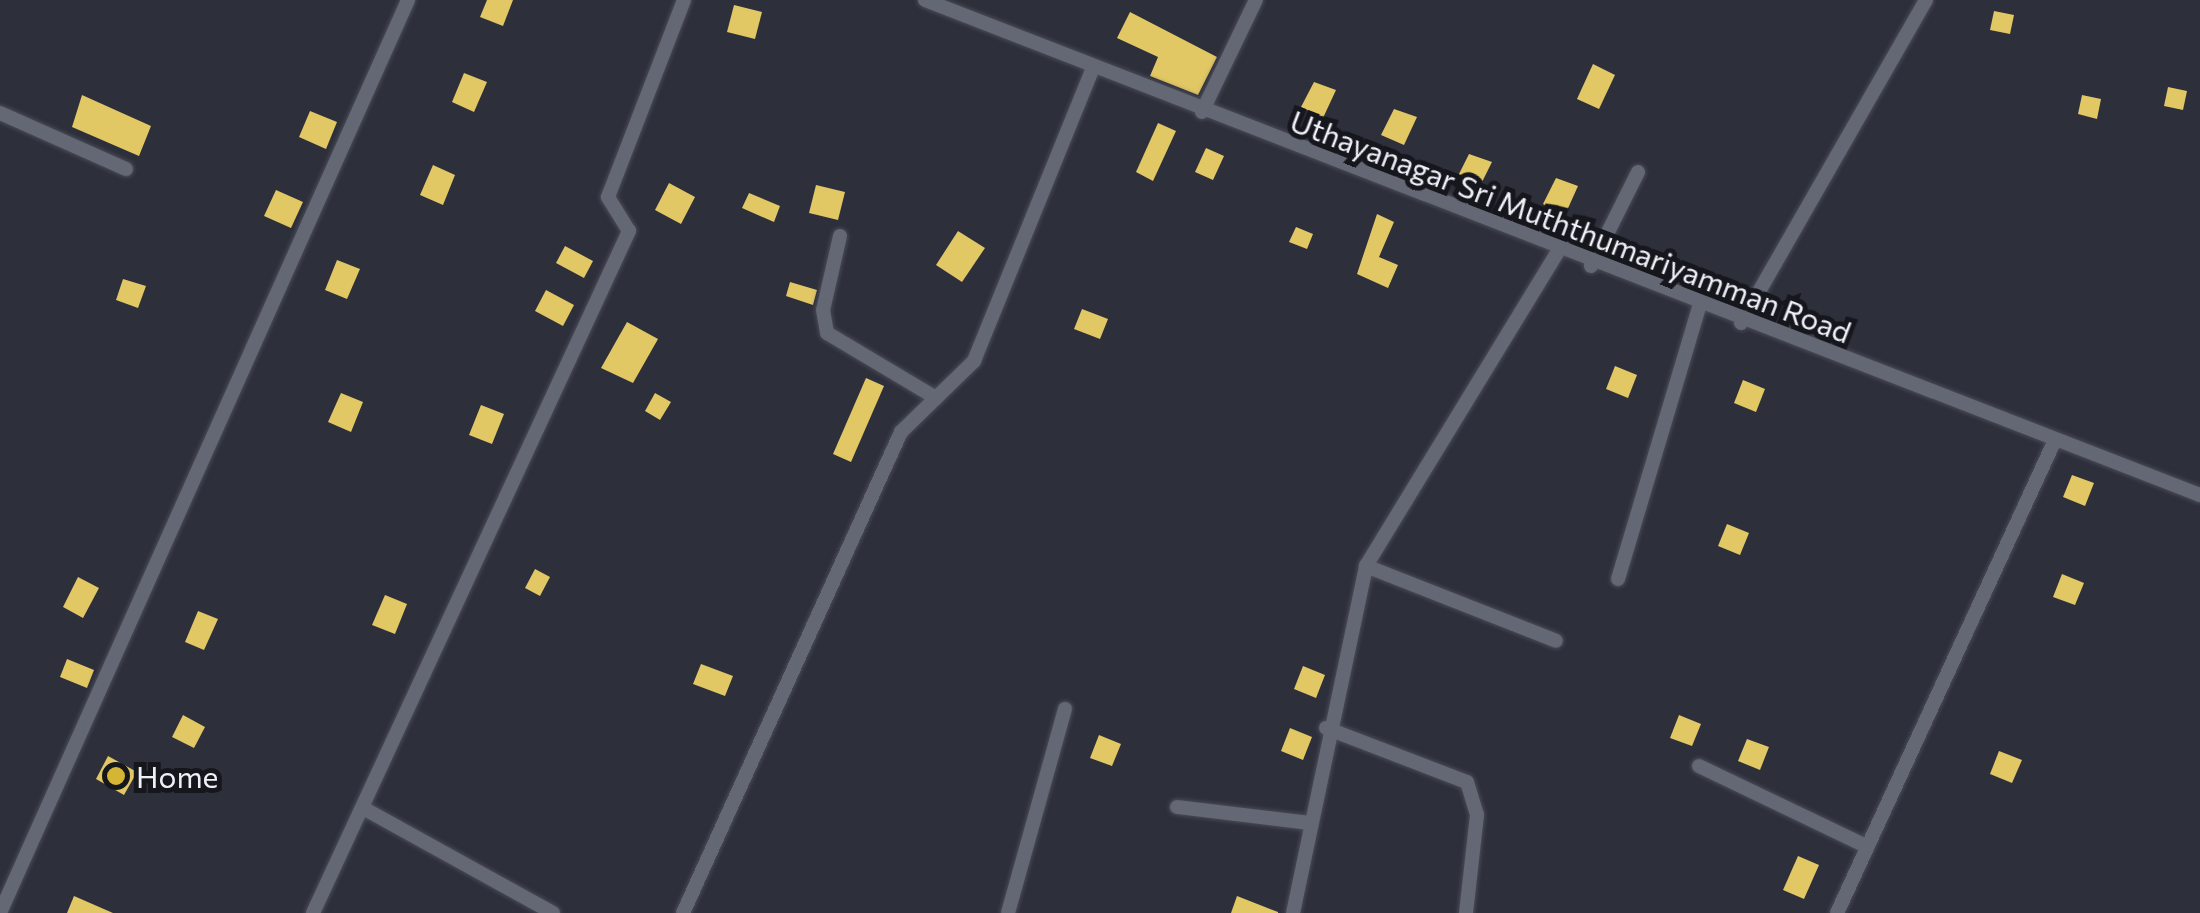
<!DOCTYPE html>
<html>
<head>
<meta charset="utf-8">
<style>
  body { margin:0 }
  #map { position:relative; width:2200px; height:913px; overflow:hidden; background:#2d2f3b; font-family:Commissioner,sans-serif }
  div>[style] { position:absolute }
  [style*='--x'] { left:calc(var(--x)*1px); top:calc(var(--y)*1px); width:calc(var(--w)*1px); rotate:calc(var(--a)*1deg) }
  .building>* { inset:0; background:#e2c765 }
  .roads { filter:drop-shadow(0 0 2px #494b55) drop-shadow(0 0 2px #494b55) }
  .street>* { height:14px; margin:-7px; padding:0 7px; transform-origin:7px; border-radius:7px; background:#646774 }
  .dots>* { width:28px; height:28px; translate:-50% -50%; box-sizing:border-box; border:5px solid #16171d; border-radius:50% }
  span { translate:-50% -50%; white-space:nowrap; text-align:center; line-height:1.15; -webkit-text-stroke:10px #16171d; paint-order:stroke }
  .street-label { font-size:30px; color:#eff0f8 }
  .poi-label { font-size:30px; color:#eff0f8 }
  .left { translate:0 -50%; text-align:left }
</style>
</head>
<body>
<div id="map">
  <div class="building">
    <div style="clip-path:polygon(487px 0,513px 0,503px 26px,480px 17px)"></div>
    <div style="clip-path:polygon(734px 5px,762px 12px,755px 39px,727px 32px)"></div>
    <div style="clip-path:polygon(1994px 11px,2014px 15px,2010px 34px,1990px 30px)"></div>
    <div style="clip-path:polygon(1130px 12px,1217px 57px,1198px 95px,1150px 76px,1158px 57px,1117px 38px)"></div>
    <div style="clip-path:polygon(1593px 64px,1615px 75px,1599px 109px,1577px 99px)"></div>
    <div style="clip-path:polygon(464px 73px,487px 82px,474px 112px,452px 102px)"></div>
    <div style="clip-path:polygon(1314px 82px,1336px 90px,1323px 118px,1301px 107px)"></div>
    <div style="clip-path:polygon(2168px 87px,2187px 91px,2183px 110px,2164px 106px)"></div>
    <div style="clip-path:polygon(82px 95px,151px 126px,139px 156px,72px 127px)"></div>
    <div style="clip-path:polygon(2082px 95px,2101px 99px,2097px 119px,2078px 114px)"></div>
    <div style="clip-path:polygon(1394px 109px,1417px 117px,1404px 145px,1381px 135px)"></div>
    <div style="clip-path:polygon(310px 111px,337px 122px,326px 149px,299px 137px)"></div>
    <div style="clip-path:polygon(1158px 123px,1176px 131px,1153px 181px,1136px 172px)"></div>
    <div style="clip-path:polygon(1206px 148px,1224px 156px,1213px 180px,1195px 172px)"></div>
    <div style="clip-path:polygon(1469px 154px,1492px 162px,1478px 190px,1456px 180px)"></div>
    <div style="clip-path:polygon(433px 165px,455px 175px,443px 205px,420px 195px)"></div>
    <div style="clip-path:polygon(1556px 178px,1578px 186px,1565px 215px,1543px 204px)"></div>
    <div style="clip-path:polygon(669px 183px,695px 197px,681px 224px,655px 210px)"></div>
    <div style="clip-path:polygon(816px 185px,845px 192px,838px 220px,809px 213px)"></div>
    <div style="clip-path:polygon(276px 190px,303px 202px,291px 228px,264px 216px)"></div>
    <div style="clip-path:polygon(749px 193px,780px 206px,774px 222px,742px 208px)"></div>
    <div style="clip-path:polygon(1377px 214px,1394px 222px,1379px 257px,1398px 265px,1388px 288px,1357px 274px)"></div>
    <div style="clip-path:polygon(1296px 227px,1313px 234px,1307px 249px,1289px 242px)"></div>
    <div style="clip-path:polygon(958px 231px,985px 248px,962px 282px,936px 265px)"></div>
    <div style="clip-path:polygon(565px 246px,593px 261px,584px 278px,556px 263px)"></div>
    <div style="clip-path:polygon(337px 260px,360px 269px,347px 299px,325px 290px)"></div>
    <div style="clip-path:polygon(123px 279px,146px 286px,138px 308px,116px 300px)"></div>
    <div style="clip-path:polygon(790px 282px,817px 290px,813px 305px,786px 296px)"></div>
    <div style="clip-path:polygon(546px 290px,574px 305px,563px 326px,535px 311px)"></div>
    <div style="clip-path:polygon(1082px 309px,1108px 319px,1100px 339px,1074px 329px)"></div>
    <div style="clip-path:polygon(627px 322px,658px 339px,633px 383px,601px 368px)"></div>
    <div style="clip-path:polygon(1615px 366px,1637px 375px,1628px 398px,1606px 389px)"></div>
    <div style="clip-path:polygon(866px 378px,884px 386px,851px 462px,833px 454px)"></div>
    <div style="clip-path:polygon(1743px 380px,1765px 389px,1756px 412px,1734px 403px)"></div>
    <div style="clip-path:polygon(341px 393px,363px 402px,351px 432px,328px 422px)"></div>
    <div style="clip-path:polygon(655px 393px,671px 402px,660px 420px,645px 411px)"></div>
    <div style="clip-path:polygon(481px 405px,504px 414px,492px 444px,469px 435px)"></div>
    <div style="clip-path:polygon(2072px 475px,2094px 483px,2085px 506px,2063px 497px)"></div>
    <div style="clip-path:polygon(1727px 524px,1749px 533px,1740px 555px,1718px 546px)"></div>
    <div style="clip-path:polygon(535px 569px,550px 577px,540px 596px,525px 588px)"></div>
    <div style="clip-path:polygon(2062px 574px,2084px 583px,2075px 605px,2053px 597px)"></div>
    <div style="clip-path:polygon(78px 577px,99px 588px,83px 618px,63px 607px)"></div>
    <div style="clip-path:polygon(385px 595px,407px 604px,395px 634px,372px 625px)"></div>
    <div style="clip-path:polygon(198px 611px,218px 619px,204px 650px,185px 642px)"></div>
    <div style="clip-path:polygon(67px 659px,94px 670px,87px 688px,60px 677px)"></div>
    <div style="clip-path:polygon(701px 664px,733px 676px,725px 696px,693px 684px)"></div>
    <div style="clip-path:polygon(1303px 666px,1325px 675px,1316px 698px,1294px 689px)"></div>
    <div style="clip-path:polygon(183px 715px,205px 727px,194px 748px,172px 737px)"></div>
    <div style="clip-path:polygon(1679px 715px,1701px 724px,1692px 746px,1670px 738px)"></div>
    <div style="clip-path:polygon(1290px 728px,1312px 737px,1303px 760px,1281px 751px)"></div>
    <div style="clip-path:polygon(1099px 735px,1121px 744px,1112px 766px,1090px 758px)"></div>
    <div style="clip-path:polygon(1747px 739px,1769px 747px,1760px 770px,1738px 761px)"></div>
    <div style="clip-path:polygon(1999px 751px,2022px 760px,2012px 783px,1990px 774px)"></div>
    <div style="clip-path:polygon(108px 756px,137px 772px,124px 795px,96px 779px)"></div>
    <div style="clip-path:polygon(1798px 856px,1819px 865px,1804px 899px,1783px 890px)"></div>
    <div style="clip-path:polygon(74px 896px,113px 913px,67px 913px)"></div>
    <div style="clip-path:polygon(1237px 896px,1278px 912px,1278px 913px,1231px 913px)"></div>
  </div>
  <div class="roads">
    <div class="street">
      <div style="--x:925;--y:0;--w:1368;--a:21.22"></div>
      <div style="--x:1202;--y:112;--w:124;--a:-64.3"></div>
      <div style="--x:0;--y:113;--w:138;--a:24"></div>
      <div style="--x:840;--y:236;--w:76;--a:102.9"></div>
      <div style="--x:823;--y:310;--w:23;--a:80"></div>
      <div style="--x:827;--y:333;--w:127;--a:30.8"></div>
      <div style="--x:1591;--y:266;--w:105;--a:-63.4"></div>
      <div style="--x:1741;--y:323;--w:372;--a:-60.2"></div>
      <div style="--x:1366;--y:566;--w:204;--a:21.5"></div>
      <div style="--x:1618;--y:579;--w:284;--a:-73.4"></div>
      <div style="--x:1326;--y:728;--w:151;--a:21"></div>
      <div style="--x:1467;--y:782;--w:34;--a:73"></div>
      <div style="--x:1477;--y:815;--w:99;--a:96.4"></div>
      <div style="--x:1699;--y:766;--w:187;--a:25.6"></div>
      <div style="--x:1177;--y:807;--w:133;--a:6.9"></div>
      <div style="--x:363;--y:808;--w:217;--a:28.9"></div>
      <div style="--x:0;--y:913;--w:1000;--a:-65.92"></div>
      <div style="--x:313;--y:913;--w:752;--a:-65.14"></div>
      <div style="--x:629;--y:231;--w:40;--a:-122"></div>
      <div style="--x:608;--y:197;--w:211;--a:-68.9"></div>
      <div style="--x:683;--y:913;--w:528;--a:-65.62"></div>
      <div style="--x:901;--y:432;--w:102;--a:-44.2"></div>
      <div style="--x:974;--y:361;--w:316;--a:-67.9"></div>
      <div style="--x:1008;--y:913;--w:212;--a:-74.4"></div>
      <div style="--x:1293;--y:913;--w:355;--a:-78.1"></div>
      <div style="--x:1366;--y:566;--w:367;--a:-58.6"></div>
      <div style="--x:1837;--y:913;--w:519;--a:-65.26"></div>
    </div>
  </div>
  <div class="dots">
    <div style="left:116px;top:776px;background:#d5b534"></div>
  </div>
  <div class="street-label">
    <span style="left:1571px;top:226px;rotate:21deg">Uthayanagar Sri Muththumariyamman Road</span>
  </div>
  <div class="poi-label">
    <span class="left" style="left:136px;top:776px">Home</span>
  </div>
</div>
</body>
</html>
